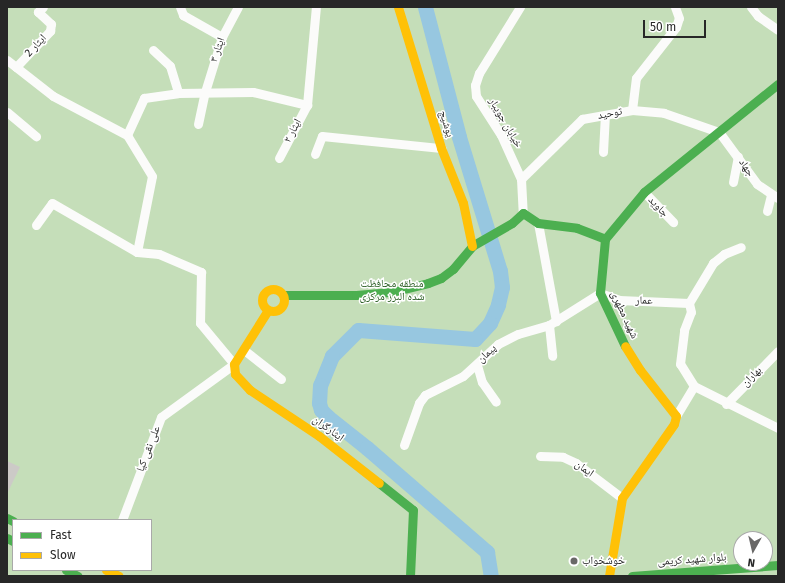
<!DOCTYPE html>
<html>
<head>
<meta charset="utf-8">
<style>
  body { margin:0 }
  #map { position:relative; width:785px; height:583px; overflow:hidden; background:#e4e2de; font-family:"Fira Sans","Noto Naskh Arabic",sans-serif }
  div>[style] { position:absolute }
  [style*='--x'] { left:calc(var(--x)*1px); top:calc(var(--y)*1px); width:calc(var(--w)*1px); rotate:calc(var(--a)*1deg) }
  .green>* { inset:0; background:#c5deb9 }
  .river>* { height:15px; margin:-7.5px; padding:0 7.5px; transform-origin:7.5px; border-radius:7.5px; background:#97c7e0 }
  .building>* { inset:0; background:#cccac7 }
  .street>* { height:9px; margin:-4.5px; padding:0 4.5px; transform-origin:4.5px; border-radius:4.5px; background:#fbfbfa }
  .fast>* { height:9px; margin:-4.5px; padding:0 4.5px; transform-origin:4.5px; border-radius:4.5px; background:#4caf50 }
  .slow>* { height:9px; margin:-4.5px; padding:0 4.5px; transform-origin:4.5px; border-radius:4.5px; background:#ffc107 }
  .slow>.ring { margin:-4.5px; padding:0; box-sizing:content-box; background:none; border:9px solid #ffc107; border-radius:50% }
  .dots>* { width:11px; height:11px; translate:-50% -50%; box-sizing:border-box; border:2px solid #fff; border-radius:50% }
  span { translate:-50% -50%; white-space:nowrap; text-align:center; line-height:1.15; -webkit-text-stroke:3px #fff; paint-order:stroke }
  .street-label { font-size:11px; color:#272727 }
  .park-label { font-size:11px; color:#275b20 }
  .poi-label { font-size:11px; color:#272727 }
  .left { translate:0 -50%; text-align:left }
  .frame { position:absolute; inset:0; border:8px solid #272727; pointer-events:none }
  .legend { position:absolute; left:12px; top:519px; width:140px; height:52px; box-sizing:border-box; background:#fff; border:1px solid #a9a9a9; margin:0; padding:5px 7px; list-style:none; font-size:12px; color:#272727 }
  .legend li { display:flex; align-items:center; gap:8px; height:20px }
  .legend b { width:20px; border:1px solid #a9a9a9 }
  .north { position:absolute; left:733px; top:531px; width:40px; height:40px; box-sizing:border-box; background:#fff; border:1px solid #a9a9a9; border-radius:50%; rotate:188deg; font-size:11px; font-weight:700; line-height:16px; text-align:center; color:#272727 }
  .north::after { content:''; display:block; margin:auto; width:14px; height:18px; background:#696867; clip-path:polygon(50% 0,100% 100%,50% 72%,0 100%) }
  .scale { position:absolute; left:643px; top:20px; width:63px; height:18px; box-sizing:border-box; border:2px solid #272727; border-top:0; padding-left:5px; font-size:12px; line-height:14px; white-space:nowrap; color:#272727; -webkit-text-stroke:3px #fff; paint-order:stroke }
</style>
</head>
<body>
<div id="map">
  <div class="green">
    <div style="clip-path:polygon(evenodd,7px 7px,778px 7px,778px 576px,7px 576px,7px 7px,13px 520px,151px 520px,151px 570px,13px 570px,13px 520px,7px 7px,741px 539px,765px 539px,765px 563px,741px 563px,741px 539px)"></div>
  </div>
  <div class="river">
    <div style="--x:425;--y:7;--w:134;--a:75.3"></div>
    <div style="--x:459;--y:137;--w:140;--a:73"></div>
    <div style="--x:500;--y:271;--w:16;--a:83"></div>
    <div style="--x:502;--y:287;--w:18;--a:103"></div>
    <div style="--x:498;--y:305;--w:20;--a:114"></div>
    <div style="--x:490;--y:323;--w:22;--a:133"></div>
    <div style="--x:475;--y:339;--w:117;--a:-175.6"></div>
    <div style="--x:358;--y:330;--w:37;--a:135"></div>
    <div style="--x:332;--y:356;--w:31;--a:112"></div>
    <div style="--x:320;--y:385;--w:18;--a:93"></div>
    <div style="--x:319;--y:403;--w:7;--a:74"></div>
    <div style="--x:321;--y:410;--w:10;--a:45"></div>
    <div style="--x:328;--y:417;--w:50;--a:38.5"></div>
    <div style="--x:367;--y:448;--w:159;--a:40.9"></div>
    <div style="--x:487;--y:552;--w:24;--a:81"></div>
  </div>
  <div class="building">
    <div style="clip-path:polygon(7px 461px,20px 467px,7px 494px)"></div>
  </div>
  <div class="street">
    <div style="--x:180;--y:7;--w:9;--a:69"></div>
    <div style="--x:183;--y:15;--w:45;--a:29.4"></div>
    <div style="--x:520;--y:7;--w:78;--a:121.8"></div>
    <div style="--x:479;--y:73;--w:13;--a:108"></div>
    <div style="--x:475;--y:85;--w:11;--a:85"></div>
    <div style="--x:476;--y:96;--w:46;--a:57.3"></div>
    <div style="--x:501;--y:135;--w:48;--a:65.6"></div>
    <div style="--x:521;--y:179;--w:34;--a:87"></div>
    <div style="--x:751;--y:7;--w:11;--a:52"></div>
    <div style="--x:758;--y:16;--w:24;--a:35"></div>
    <div style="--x:153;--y:50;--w:23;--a:43"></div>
    <div style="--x:170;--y:66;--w:28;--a:73"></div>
    <div style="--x:7;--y:60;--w:58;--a:38"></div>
    <div style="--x:53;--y:96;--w:84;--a:27.8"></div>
    <div style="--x:16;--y:67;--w:50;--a:-46.6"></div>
    <div style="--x:50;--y:31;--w:7;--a:-82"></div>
    <div style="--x:51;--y:24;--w:18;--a:-137"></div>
    <div style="--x:38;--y:12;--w:7;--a:-45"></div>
    <div style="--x:632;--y:110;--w:32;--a:-83"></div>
    <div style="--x:636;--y:78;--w:65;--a:-51.9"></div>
    <div style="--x:676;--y:27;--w:9;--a:-72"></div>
    <div style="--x:679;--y:18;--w:12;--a:-110"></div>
    <div style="--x:7;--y:112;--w:38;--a:40"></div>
    <div style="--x:198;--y:124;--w:30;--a:-78"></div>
    <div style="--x:204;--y:95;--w:61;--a:-72.8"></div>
    <div style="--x:222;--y:37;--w:34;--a:-62"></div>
    <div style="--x:603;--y:152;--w:36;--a:-87"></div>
    <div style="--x:315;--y:154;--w:19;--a:-69"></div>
    <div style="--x:322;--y:136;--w:120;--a:5.8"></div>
    <div style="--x:279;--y:158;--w:60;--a:-62.2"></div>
    <div style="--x:307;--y:105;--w:98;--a:-84.8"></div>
    <div style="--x:521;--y:179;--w:86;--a:-44.5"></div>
    <div style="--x:582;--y:119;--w:51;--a:-10.2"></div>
    <div style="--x:632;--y:110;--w:32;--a:5"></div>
    <div style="--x:664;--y:113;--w:58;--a:19.1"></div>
    <div style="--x:719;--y:132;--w:64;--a:53.8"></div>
    <div style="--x:757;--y:184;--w:25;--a:34"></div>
    <div style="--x:733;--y:182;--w:26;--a:-79"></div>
    <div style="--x:644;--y:192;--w:42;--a:46"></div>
    <div style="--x:767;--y:211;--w:16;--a:-76"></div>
    <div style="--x:538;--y:223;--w:100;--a:79.6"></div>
    <div style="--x:36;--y:225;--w:27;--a:-54"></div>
    <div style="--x:52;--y:203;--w:98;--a:30"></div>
    <div style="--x:137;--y:252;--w:22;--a:5"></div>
    <div style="--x:159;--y:254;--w:46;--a:23.2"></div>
    <div style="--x:201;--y:272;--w:51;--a:91.1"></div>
    <div style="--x:200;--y:323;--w:53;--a:50.3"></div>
    <div style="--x:234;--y:364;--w:90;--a:144"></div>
    <div style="--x:161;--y:417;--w:110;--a:110.7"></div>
    <div style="--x:137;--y:252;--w:77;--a:-78.8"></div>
    <div style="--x:152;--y:176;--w:48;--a:-121.4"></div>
    <div style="--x:127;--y:135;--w:41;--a:-65.3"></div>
    <div style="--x:144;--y:98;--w:34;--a:-8"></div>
    <div style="--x:178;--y:93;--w:75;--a:-0.8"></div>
    <div style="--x:253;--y:92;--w:56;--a:13.5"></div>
    <div style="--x:549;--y:325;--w:31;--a:84"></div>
    <div style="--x:244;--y:350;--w:47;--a:38.1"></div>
    <div style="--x:477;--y:365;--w:18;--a:74"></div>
    <div style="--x:482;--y:382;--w:24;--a:55"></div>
    <div style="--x:694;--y:386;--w:26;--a:-122"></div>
    <div style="--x:680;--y:364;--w:34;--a:-83"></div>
    <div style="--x:684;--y:330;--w:19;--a:-69"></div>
    <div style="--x:691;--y:312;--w:9;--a:-103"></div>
    <div style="--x:689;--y:303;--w:47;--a:-59"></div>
    <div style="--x:713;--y:263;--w:14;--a:-39"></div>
    <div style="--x:724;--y:254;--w:18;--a:-22"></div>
    <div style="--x:726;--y:404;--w:74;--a:-45.5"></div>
    <div style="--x:676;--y:416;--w:35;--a:-59"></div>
    <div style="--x:694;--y:386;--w:94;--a:26.6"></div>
    <div style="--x:404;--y:445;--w:45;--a:-70.3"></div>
    <div style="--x:419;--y:403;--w:10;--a:-53"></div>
    <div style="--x:425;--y:395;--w:42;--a:-26.6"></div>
    <div style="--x:463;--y:376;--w:47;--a:-42.4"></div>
    <div style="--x:498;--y:344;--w:22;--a:-27"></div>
    <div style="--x:518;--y:334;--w:32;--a:-16"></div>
    <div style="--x:549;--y:325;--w:60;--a:-32.1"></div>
    <div style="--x:600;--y:293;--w:20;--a:20"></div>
    <div style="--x:619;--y:300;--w:70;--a:2.5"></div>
    <div style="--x:540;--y:456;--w:23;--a:2"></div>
    <div style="--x:563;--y:457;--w:14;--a:25"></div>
    <div style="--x:576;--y:463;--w:58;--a:37.3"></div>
  </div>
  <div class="fast">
    <div style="--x:284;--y:295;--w:72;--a:0"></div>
    <div style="--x:356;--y:295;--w:36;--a:-5"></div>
    <div style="--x:392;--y:292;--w:37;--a:-14"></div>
    <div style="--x:428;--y:283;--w:14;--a:-21"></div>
    <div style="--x:441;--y:278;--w:15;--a:-37"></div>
    <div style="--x:453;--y:269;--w:30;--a:-50"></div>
    <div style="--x:472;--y:246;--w:46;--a:-29.9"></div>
    <div style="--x:512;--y:223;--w:15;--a:-42"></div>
    <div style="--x:523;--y:213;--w:18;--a:34"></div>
    <div style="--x:538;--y:223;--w:39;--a:7"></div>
    <div style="--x:577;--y:228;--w:30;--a:21"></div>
    <div style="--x:625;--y:346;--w:59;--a:-115.3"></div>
    <div style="--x:600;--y:293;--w:54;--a:-84.7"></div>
    <div style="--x:605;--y:239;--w:61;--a:-50.3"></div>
    <div style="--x:644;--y:192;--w:172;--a:-38.9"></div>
    <div style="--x:379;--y:483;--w:43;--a:38.5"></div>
    <div style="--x:413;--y:510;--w:66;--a:92.6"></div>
    <div style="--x:7;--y:518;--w:7;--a:27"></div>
    <div style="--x:7;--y:538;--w:7;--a:27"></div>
    <div style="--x:66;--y:570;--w:13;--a:27"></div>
    <div style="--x:632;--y:576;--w:146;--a:-4.3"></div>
  </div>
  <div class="slow">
    <div style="--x:398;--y:7;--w:147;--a:73"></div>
    <div style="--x:441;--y:148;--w:59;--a:68.2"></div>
    <div style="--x:463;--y:203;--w:44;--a:78.2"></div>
    <div class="ring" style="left:262px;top:289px;width:13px;height:13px"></div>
    <div style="--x:268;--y:310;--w:64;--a:122.2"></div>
    <div style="--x:234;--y:364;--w:10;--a:84"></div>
    <div style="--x:235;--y:374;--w:22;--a:47"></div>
    <div style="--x:250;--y:390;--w:83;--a:33.7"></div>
    <div style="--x:319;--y:436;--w:76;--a:38.1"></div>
    <div style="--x:106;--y:570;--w:14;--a:25"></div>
    <div style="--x:609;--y:576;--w:79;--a:-80.5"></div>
    <div style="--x:622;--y:498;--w:90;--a:-54.9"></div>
    <div style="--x:674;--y:424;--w:8;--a:-76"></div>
    <div style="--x:676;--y:416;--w:58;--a:-128"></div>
    <div style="--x:640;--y:370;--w:28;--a:-122"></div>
  </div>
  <div class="dots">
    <div style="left:574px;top:561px;background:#696867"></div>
  </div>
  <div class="street-label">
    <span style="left:36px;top:46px;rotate:-47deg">ایثار 2</span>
    <span style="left:218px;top:50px;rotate:-71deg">ایثار ۳</span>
    <span style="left:610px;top:114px;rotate:-11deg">توحید</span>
    <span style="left:505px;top:123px;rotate:60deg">خیابان جویبار</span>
    <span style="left:446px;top:124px;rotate:73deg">یوشیج</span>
    <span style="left:293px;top:131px;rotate:-62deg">ایثار ۲</span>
    <span style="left:746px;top:168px;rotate:57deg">جهاد</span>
    <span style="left:658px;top:207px;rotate:46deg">جاوید</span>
    <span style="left:644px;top:301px;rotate:2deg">عمار</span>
    <span style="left:624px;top:315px;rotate:65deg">شهید مطهری</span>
    <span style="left:487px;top:354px;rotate:-43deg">پیمان</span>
    <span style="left:752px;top:377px;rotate:-45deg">بهاران</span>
    <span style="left:328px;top:429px;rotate:36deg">ایثارگران</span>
    <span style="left:149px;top:449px;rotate:-69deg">علی نقی کیا</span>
    <span style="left:584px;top:469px;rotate:36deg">ایمان</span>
    <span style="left:692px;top:560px;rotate:-4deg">بلوار شهید کریمی</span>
  </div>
  <div class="park-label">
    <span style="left:392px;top:291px">منطقه محافظت<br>شده البرز مرکزی</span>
  </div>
  <div class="poi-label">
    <span class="left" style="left:582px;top:561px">خوشخواب</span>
  </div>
  <div class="frame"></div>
  <ul class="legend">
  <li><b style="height:5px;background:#4caf50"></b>Fast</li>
  <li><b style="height:5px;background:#ffc107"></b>Slow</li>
  </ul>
  <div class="north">N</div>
  <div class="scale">50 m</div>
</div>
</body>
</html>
